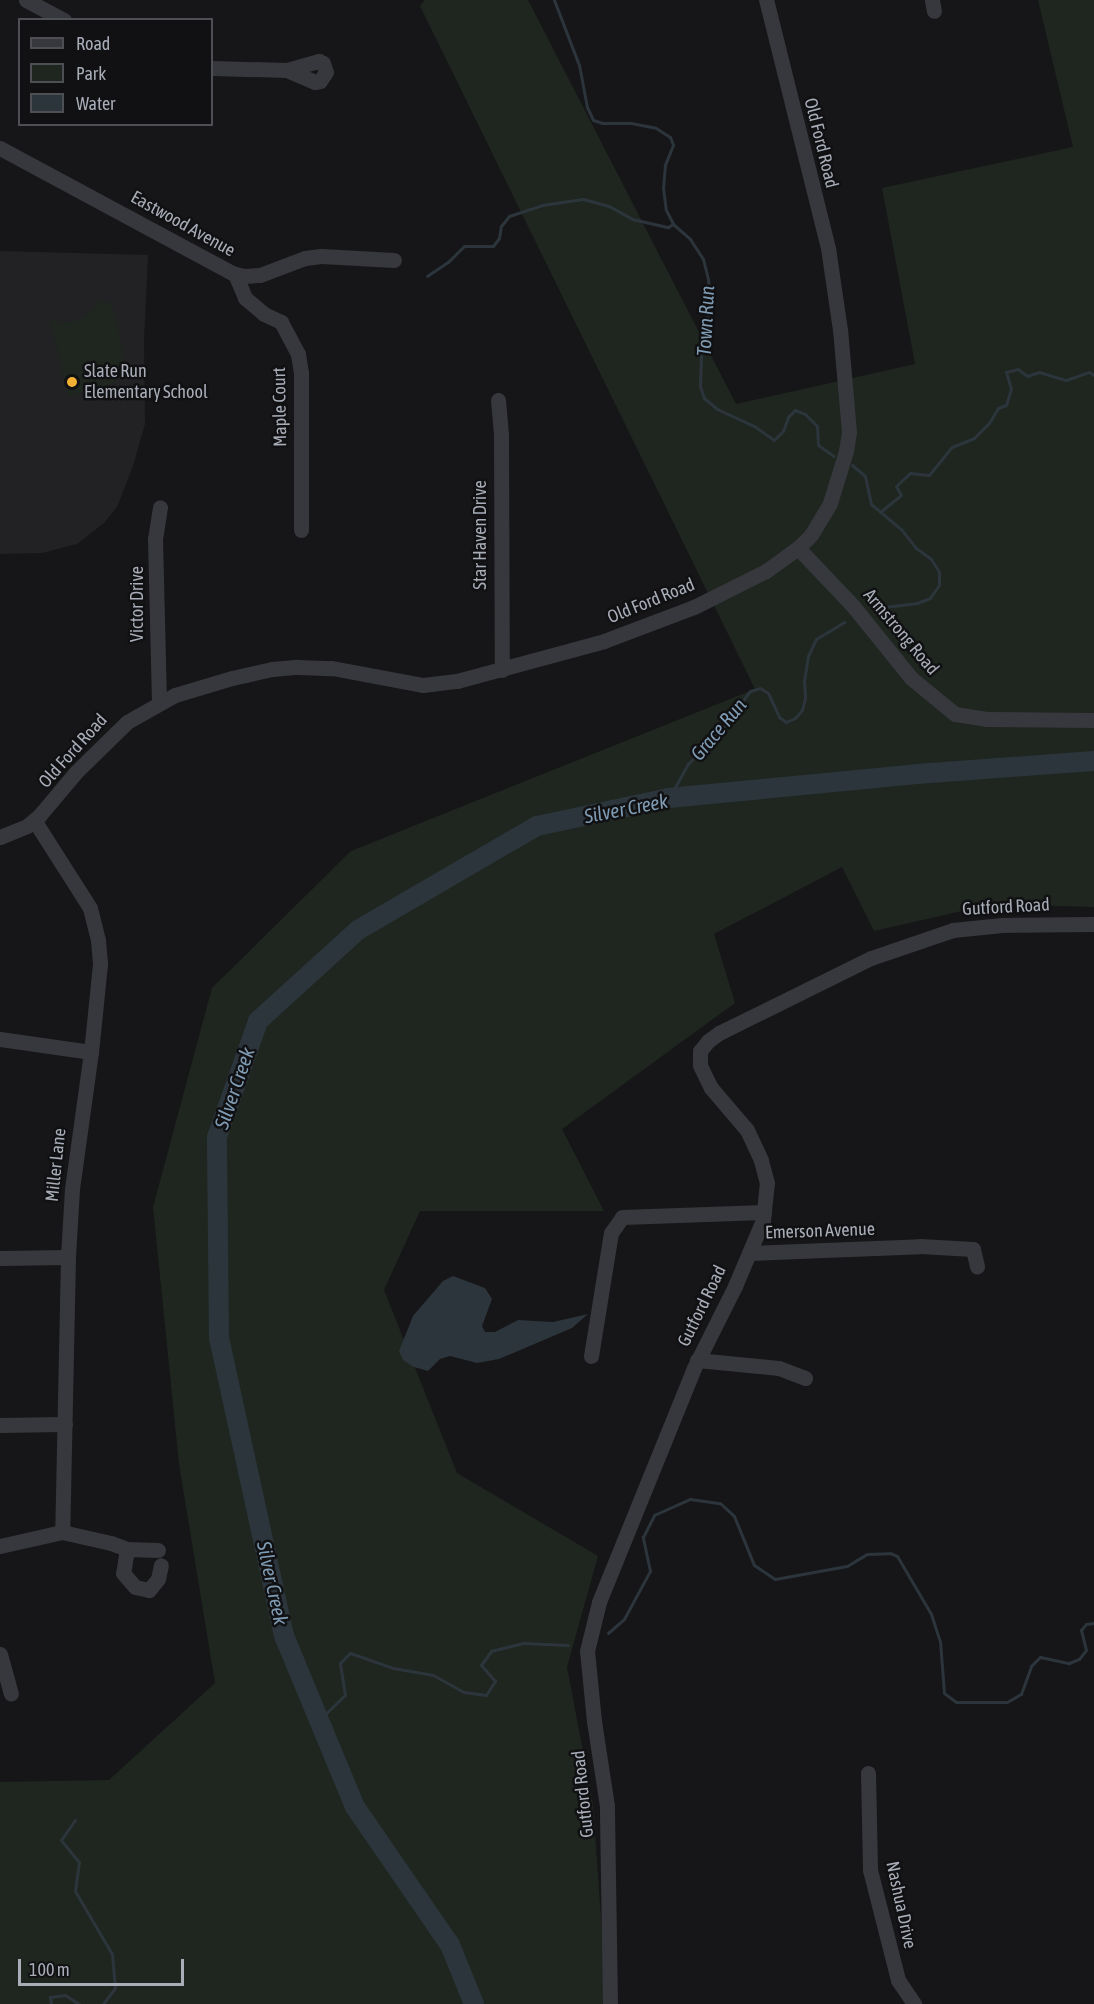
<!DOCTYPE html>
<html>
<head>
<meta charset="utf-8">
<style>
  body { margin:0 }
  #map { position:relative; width:1094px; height:2004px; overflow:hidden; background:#161618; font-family:"Asap Condensed",sans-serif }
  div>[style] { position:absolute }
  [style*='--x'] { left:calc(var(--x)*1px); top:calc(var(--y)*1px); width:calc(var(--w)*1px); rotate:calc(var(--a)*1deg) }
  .built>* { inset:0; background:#222225 }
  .green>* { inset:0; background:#1e261f }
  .water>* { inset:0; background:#2c353c }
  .stream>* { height:3px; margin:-1.5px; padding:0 1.5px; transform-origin:1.5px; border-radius:1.5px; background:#2c353c }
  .river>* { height:20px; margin:-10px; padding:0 10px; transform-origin:10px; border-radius:10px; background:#2c353c }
  .minor>* { height:15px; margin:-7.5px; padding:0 7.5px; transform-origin:7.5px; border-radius:7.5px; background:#37383d }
  .dots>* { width:16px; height:16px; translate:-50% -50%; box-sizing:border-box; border:3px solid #111113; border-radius:50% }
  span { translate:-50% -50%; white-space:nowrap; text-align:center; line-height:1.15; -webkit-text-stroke:5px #111113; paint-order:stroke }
  .street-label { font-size:18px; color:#a8adb8 }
  .poi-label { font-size:18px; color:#a8adb8 }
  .left { translate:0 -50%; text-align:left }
  .water-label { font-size:20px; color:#7f9bb3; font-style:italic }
  .legend { position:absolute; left:18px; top:18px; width:195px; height:108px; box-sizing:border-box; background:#111113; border:2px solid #4d4f55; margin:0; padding:8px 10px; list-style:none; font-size:18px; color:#a8adb8 }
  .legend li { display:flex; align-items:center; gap:12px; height:30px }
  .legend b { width:30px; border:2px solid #4d4f55 }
  .scale { position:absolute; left:18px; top:1959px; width:166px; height:27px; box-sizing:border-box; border:3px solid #a8adb8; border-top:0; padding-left:8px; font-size:18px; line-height:21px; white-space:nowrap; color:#a8adb8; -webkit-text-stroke:4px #111113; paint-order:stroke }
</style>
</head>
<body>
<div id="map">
  <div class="built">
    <div style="clip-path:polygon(0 251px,148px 255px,144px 341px,145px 424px,133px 466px,117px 507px,104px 523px,77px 544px,42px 553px,0 554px)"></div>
  </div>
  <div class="green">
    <div style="clip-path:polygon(425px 0,528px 0,736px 404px,915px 364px,882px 188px,1073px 147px,1038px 0,1094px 0,1094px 907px,993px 904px,874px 931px,842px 867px,714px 934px,735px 1003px,562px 1129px,604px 1211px,420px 1211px,384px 1290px,457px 1473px,598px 1556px,567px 1667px,593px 1804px,607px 2004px,0 2004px,0 1782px,109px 1780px,215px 1683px,179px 1464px,153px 1207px,212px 988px,351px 851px,755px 689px,420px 6px)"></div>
    <div style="clip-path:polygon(99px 300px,112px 304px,123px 352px,123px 371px,112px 384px,68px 396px,61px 368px,66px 365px,61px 366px,50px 319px,61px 323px,77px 321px,92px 311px)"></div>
  </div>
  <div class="water">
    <div style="clip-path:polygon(453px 1276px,485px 1288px,492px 1299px,482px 1326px,485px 1332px,495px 1332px,518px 1320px,553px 1322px,588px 1314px,572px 1328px,499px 1359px,477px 1363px,450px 1356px,440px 1359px,428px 1371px,414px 1367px,403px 1360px,399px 1351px,413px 1316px,443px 1281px)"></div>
  </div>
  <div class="stream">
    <div style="--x:554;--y:0;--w:70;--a:69"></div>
    <div style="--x:579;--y:65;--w:43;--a:79.2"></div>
    <div style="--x:587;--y:107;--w:14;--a:65"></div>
    <div style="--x:593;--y:120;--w:9;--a:18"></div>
    <div style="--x:602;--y:123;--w:29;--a:0"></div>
    <div style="--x:631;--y:123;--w:25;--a:11"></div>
    <div style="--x:656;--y:128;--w:17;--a:33"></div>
    <div style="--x:670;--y:137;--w:9;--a:69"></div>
    <div style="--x:673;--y:145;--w:22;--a:112"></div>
    <div style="--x:665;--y:165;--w:22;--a:95"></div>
    <div style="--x:663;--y:187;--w:23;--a:83"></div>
    <div style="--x:666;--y:210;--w:16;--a:63"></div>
    <div style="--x:673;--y:224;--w:23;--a:41"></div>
    <div style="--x:690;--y:239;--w:24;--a:57"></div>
    <div style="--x:703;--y:259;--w:21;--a:76"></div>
    <div style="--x:708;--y:279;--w:22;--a:85"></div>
    <div style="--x:710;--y:301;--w:55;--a:99.5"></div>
    <div style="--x:701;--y:355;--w:31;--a:92"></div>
    <div style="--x:700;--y:386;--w:13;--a:72"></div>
    <div style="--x:704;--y:398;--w:17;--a:40"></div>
    <div style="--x:717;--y:409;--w:41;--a:24.7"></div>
    <div style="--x:754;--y:426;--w:24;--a:35"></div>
    <div style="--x:774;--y:440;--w:13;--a:-45"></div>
    <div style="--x:783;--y:431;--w:15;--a:-70"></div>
    <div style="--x:788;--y:417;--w:10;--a:-45"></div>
    <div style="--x:795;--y:410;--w:11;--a:22"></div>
    <div style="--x:805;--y:414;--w:17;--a:45"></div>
    <div style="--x:817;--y:426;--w:19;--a:87"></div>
    <div style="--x:818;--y:445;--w:19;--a:35"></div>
    <div style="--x:427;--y:276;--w:25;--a:-34"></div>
    <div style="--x:448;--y:262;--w:23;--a:-45"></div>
    <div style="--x:464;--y:246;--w:29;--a:0"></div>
    <div style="--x:493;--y:246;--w:10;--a:-53"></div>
    <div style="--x:499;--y:238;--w:12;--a:-81"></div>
    <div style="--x:501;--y:226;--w:13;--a:-51"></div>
    <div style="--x:509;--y:216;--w:35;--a:-18"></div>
    <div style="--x:542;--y:205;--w:41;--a:-8.3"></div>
    <div style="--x:583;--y:199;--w:27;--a:15"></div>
    <div style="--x:609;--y:206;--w:26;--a:29"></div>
    <div style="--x:632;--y:219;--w:37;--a:13"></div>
    <div style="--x:668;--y:227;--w:6;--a:-31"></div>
    <div style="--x:852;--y:465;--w:17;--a:40"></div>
    <div style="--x:865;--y:476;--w:29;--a:78"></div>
    <div style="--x:871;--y:504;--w:39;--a:40"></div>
    <div style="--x:901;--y:529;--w:24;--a:52"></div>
    <div style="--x:916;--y:548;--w:19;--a:36"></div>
    <div style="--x:931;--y:559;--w:15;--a:58"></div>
    <div style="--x:939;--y:572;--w:13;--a:90"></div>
    <div style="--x:939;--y:585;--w:16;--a:125"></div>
    <div style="--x:930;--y:598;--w:14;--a:159"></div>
    <div style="--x:917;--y:603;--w:41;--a:173"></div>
    <div style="--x:880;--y:512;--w:27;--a:-39"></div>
    <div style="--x:901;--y:495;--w:10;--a:-119"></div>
    <div style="--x:896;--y:486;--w:19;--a:-43"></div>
    <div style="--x:910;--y:473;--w:19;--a:6"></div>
    <div style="--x:929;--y:475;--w:36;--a:-51"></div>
    <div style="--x:952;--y:447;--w:24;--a:-22"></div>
    <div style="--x:974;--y:438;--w:21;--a:-45"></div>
    <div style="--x:989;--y:423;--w:17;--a:-59"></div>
    <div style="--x:998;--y:408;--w:9;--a:-21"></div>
    <div style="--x:1006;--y:405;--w:17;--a:-73"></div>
    <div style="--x:1011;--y:389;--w:18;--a:-106"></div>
    <div style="--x:1006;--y:372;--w:12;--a:-14"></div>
    <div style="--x:1018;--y:369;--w:11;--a:38"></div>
    <div style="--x:1027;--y:376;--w:13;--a:-18"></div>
    <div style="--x:1039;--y:372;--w:28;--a:17"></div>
    <div style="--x:1066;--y:380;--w:24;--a:-19"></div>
    <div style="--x:1089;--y:372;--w:6;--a:31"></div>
    <div style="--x:669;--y:798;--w:38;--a:-61"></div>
    <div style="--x:687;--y:765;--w:47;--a:-45.9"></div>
    <div style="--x:720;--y:731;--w:50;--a:-53.1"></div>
    <div style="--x:750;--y:691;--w:10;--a:-17"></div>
    <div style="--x:760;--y:688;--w:9;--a:32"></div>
    <div style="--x:768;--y:693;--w:26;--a:65"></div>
    <div style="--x:779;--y:717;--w:9;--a:36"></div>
    <div style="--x:786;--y:722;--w:10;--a:-24"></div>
    <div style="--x:795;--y:718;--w:11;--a:-49"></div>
    <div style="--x:802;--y:710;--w:12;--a:-76"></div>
    <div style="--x:805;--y:698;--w:17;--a:-93"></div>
    <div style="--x:804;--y:681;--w:25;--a:-81"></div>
    <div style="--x:808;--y:656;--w:19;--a:-65"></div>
    <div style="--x:816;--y:639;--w:33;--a:-31"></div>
    <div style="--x:608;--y:1633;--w:21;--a:-41"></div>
    <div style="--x:624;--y:1619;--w:55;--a:-61.6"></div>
    <div style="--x:650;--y:1571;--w:35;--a:-102"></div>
    <div style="--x:643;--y:1537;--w:25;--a:-63"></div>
    <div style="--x:654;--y:1515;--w:39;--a:-24"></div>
    <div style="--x:690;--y:1499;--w:30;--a:8"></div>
    <div style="--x:720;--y:1503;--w:19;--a:43"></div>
    <div style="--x:734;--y:1516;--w:53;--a:67.8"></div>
    <div style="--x:754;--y:1565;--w:25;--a:34"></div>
    <div style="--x:775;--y:1579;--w:73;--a:-10.2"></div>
    <div style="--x:847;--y:1566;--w:23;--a:-31"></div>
    <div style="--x:867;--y:1554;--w:23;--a:-2"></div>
    <div style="--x:890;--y:1553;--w:8;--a:23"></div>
    <div style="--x:897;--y:1556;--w:67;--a:59.6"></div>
    <div style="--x:931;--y:1614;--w:28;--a:72"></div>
    <div style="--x:940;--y:1641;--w:52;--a:85.6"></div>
    <div style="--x:944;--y:1693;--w:15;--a:37"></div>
    <div style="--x:956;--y:1702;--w:51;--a:0"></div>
    <div style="--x:1007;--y:1702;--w:16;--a:-30"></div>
    <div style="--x:1021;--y:1694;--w:30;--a:-70"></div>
    <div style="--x:1031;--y:1666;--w:13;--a:-45"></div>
    <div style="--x:1040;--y:1657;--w:30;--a:12"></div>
    <div style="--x:1069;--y:1663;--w:11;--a:-22"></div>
    <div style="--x:1079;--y:1659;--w:11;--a:-52"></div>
    <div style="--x:1086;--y:1650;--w:21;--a:-104"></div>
    <div style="--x:1081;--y:1630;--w:8;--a:-50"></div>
    <div style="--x:1086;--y:1624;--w:8;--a:-7"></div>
    <div style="--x:319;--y:1720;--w:36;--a:-44"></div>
    <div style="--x:345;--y:1695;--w:32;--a:-99"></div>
    <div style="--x:340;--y:1663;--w:14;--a:-45"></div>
    <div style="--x:350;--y:1653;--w:46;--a:19.2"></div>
    <div style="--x:393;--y:1668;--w:41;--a:9.9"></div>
    <div style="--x:433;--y:1675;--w:35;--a:29"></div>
    <div style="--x:464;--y:1692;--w:22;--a:8"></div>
    <div style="--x:486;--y:1695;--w:17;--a:-57"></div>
    <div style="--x:495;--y:1681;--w:21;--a:-131"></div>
    <div style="--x:481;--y:1665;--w:17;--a:-54"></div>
    <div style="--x:491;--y:1651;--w:34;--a:-14"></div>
    <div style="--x:524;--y:1643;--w:44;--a:2.6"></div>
    <div style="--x:75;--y:1820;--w:24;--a:125"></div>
    <div style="--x:61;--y:1840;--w:28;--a:51"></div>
    <div style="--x:79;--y:1862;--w:29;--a:98"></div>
    <div style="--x:75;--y:1891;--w:73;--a:59.6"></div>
    <div style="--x:112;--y:1954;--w:34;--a:85"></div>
    <div style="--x:115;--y:1988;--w:20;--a:127"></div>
    <div style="--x:51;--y:2004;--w:7;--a:-98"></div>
    <div style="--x:50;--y:1997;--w:15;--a:-8"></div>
    <div style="--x:65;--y:1995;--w:17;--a:33"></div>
  </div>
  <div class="river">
    <div style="--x:474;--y:2004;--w:64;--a:-112.1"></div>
    <div style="--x:450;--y:1945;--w:168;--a:-124.5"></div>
    <div style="--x:355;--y:1807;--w:185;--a:-112.5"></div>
    <div style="--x:284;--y:1636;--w:305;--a:-102.3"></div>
    <div style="--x:219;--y:1338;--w:201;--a:-90.6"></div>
    <div style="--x:217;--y:1137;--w:123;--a:-70.5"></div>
    <div style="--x:258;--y:1021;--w:135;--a:-42.3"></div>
    <div style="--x:358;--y:930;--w:207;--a:-30.2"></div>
    <div style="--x:537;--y:826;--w:135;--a:-12"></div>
    <div style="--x:669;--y:798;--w:249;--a:-5.5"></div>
    <div style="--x:917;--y:774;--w:177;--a:-4.2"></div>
  </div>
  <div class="minor">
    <div style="--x:26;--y:0;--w:43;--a:27.8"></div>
    <div style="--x:932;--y:0;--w:11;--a:80"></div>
    <div style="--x:319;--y:61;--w:4;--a:27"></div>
    <div style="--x:323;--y:63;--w:9;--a:72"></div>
    <div style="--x:326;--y:72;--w:11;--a:124"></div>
    <div style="--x:320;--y:81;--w:5;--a:169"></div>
    <div style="--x:315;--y:82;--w:30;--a:-157"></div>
    <div style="--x:287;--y:70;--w:33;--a:-16"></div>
    <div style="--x:212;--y:68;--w:75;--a:1.5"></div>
    <div style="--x:0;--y:148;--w:264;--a:28.3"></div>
    <div style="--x:232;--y:273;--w:12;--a:14"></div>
    <div style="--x:244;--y:276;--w:16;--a:-4"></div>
    <div style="--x:260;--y:275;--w:48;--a:-20.7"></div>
    <div style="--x:305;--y:258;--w:16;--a:-7"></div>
    <div style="--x:321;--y:256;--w:73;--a:3.1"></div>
    <div style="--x:235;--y:274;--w:26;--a:67"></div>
    <div style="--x:245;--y:298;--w:25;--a:40"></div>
    <div style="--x:264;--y:314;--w:19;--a:25"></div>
    <div style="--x:281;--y:322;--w:36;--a:62"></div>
    <div style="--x:298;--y:354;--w:19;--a:81"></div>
    <div style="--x:301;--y:373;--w:157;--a:90"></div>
    <div style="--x:498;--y:400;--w:35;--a:85"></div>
    <div style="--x:501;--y:435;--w:235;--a:89.8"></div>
    <div style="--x:798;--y:548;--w:80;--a:46.5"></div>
    <div style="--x:853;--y:606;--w:92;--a:51.1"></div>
    <div style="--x:911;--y:678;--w:57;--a:39.3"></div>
    <div style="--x:955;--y:714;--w:30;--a:9"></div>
    <div style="--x:985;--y:719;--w:109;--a:0.5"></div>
    <div style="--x:159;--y:702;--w:163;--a:-91.4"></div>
    <div style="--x:155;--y:539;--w:32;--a:-81"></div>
    <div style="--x:34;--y:820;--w:104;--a:57.5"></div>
    <div style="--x:90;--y:908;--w:33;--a:76"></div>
    <div style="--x:98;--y:940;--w:24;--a:85"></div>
    <div style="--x:100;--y:964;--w:88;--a:95.8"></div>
    <div style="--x:91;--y:1052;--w:138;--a:97.9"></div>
    <div style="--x:72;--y:1189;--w:68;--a:93.4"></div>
    <div style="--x:68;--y:1257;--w:275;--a:91.2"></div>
    <div style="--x:0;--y:837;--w:29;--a:-22"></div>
    <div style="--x:27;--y:826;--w:16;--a:-40"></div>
    <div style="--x:39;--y:816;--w:57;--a:-49.9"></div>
    <div style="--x:76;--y:772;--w:71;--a:-44.4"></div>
    <div style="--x:127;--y:722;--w:55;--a:-29.4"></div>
    <div style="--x:175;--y:695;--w:59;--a:-16.6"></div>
    <div style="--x:232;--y:678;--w:41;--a:-12.7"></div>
    <div style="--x:272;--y:669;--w:25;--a:-5"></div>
    <div style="--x:297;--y:667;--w:35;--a:2"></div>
    <div style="--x:332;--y:668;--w:93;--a:10.6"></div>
    <div style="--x:423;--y:685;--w:34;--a:-7"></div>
    <div style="--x:457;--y:681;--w:152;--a:-15.2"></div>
    <div style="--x:604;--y:641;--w:96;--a:-20.7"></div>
    <div style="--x:694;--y:607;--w:80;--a:-26.6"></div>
    <div style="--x:766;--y:571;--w:39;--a:-36"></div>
    <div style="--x:798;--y:548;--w:18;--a:-45"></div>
    <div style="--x:811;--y:535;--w:37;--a:-59"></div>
    <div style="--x:830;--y:503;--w:54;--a:-72.9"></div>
    <div style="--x:846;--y:451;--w:19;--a:-81"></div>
    <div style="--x:849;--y:432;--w:102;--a:-95"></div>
    <div style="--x:840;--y:330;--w:83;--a:-98.3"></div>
    <div style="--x:828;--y:248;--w:256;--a:-104"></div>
    <div style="--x:0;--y:1039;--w:92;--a:8.1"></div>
    <div style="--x:749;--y:1253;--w:171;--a:-2.3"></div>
    <div style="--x:920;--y:1246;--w:53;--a:3.2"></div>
    <div style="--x:973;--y:1249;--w:18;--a:77"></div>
    <div style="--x:0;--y:1258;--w:68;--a:-0.8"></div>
    <div style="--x:591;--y:1356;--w:125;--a:-80.8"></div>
    <div style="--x:611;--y:1233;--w:19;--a:-55"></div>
    <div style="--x:622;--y:1217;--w:142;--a:-2"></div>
    <div style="--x:697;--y:1360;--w:82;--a:5.6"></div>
    <div style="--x:779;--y:1368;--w:28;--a:21"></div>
    <div style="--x:0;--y:1425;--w:65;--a:-0.9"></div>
    <div style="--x:0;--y:1546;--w:64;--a:-12.7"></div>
    <div style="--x:62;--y:1532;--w:50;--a:12.7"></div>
    <div style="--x:111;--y:1543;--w:17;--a:21"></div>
    <div style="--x:127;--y:1549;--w:31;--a:2"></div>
    <div style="--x:127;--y:1549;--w:24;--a:99"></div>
    <div style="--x:123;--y:1573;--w:18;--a:49"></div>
    <div style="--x:135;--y:1587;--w:14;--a:12"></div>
    <div style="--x:149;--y:1590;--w:14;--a:-51"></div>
    <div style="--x:158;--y:1579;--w:14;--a:-78"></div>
    <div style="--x:0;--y:1654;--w:41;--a:74.6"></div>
    <div style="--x:868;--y:1773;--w:97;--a:88.8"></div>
    <div style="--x:870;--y:1870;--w:114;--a:75.7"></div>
    <div style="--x:898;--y:1980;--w:29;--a:56"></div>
    <div style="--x:610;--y:2004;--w:198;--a:-90.9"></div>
    <div style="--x:607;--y:1806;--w:86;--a:-98.7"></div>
    <div style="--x:594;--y:1721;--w:70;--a:-95.7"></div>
    <div style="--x:587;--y:1651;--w:50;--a:-76.2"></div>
    <div style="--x:599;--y:1602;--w:253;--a:-67.9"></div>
    <div style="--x:694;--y:1368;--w:92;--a:-63.4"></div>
    <div style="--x:735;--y:1286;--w:72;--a:-67"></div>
    <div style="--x:763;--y:1220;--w:37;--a:-84"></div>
    <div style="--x:767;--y:1183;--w:24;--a:-105"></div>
    <div style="--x:761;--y:1160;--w:33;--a:-115"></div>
    <div style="--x:747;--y:1130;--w:55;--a:-130.6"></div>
    <div style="--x:711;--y:1088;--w:25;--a:-116"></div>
    <div style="--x:700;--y:1065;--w:14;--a:-90"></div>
    <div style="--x:700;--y:1051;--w:13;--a:-51"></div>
    <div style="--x:708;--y:1041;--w:14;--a:-36"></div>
    <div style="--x:719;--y:1033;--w:169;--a:-26.3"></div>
    <div style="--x:871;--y:958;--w:87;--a:-18.9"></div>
    <div style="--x:953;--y:930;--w:49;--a:-5.8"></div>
    <div style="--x:1002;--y:925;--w:92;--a:-0.6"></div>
  </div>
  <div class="dots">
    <div style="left:72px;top:382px;background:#f2b134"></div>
  </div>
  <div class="street-label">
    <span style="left:821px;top:143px;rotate:76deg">Old Ford Road</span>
    <span style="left:183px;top:224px;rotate:29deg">Eastwood Avenue</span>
    <span style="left:280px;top:407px;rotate:-91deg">Maple Court</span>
    <span style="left:480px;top:535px;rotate:-90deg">Star Haven Drive</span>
    <span style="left:651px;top:601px;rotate:-22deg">Old Ford Road</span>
    <span style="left:137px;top:604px;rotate:-90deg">Victor Drive</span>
    <span style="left:901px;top:632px;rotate:50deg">Armstrong Road</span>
    <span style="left:73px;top:751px;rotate:-48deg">Old Ford Road</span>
    <span style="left:1006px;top:907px;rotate:-3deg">Gutford Road</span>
    <span style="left:56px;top:1165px;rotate:-84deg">Miller Lane</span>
    <span style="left:820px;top:1231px;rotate:-2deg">Emerson Avenue</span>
    <span style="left:702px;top:1306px;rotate:-64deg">Gutford Road</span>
    <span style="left:583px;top:1794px;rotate:-96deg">Gutford Road</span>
    <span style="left:901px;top:1905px;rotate:78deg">Nashua Drive</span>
  </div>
  <div class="poi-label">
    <span class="left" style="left:84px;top:382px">Slate Run<br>Elementary School</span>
  </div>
  <div class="water-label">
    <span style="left:705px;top:321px;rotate:-87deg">Town Run</span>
    <span style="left:718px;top:729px;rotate:-50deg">Grace Run</span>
    <span style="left:626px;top:808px;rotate:-11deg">Silver Creek</span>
    <span style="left:234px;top:1088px;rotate:-71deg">Silver Creek</span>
    <span style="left:273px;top:1583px;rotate:78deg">Silver Creek</span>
  </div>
  <ul class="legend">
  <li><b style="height:8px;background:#37383d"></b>Road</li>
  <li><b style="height:16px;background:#1e261f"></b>Park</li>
  <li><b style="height:16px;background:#2c353c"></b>Water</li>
  </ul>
  <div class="scale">100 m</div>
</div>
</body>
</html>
